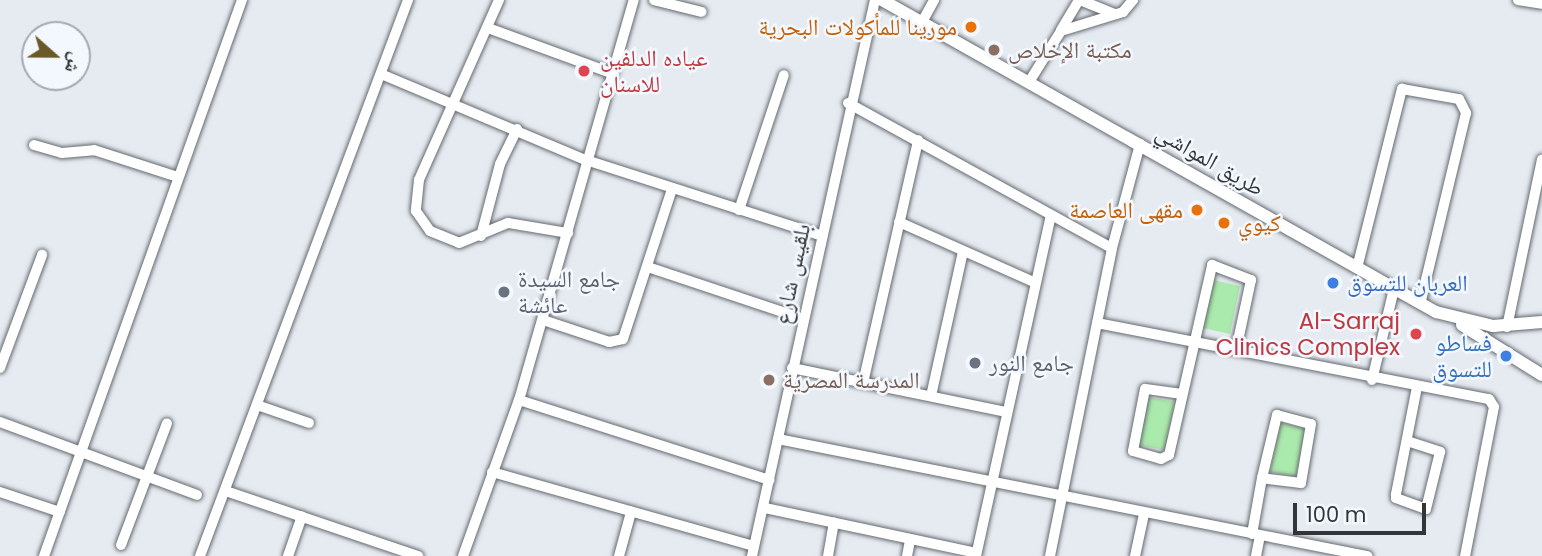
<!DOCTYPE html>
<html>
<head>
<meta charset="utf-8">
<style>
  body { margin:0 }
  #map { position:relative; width:1542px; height:556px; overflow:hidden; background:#e5ebf1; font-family:Poppins,"Noto Naskh Arabic",sans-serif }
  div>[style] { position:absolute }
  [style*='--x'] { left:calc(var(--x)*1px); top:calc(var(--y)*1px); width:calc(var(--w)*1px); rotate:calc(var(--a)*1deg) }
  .green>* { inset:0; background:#abeaad }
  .roads { filter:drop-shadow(0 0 2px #656a6f) drop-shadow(0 0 2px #656a6f) }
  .minor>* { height:10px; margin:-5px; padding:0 5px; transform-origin:5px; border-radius:5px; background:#fff }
  .major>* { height:12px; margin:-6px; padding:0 6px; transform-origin:6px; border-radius:6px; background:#fff }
  .dots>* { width:19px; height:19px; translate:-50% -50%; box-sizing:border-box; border:4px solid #f2f8fe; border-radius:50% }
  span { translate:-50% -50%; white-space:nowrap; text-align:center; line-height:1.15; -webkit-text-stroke:5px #f2f8fe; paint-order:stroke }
  .food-label { font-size:23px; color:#c56008 }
  .right { translate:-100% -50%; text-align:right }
  .left { translate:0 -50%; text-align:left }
  .education-label { font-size:23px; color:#785e54 }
  .health-label { font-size:23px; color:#be3a42 }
  .street-label { font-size:23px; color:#333638 }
  .worship-label { font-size:23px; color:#5b616d }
  .shop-label { font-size:23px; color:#366cbe }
  .north { position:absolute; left:21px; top:21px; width:70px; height:70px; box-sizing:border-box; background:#f2f8fe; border:2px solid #a6aaaf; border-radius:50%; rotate:111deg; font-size:19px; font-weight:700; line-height:28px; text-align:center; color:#333638 }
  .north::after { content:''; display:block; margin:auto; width:24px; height:32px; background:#695a28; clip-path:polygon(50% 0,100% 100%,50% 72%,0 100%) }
  .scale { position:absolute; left:1293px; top:503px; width:133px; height:32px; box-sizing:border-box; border:4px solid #333638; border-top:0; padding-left:9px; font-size:21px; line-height:24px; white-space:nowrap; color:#333638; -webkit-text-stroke:5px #f2f8fe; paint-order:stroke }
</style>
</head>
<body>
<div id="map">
  <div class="green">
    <div style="clip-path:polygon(1213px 280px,1240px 286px,1230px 334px,1203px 328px)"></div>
    <div style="clip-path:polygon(1147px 397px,1175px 402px,1165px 450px,1138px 445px)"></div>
    <div style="clip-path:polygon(1280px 423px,1307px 429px,1298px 477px,1270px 472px)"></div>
  </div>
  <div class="roads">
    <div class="minor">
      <div style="--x:499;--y:0;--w:197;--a:114"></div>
      <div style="--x:419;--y:180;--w:31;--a:96"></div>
      <div style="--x:416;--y:211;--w:24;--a:55"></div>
      <div style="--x:430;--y:231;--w:31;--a:22"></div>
      <div style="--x:459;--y:243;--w:53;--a:-22.2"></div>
      <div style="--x:508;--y:223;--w:61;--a:9.5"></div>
      <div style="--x:654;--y:0;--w:49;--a:14"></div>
      <div style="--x:1080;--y:0;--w:37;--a:22"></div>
      <div style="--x:1518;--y:0;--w:24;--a:9"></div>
      <div style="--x:922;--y:22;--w:25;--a:-61"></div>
      <div style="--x:488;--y:28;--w:131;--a:20.1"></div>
      <div style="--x:1061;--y:30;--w:35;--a:-59"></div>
      <div style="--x:381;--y:74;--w:222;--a:22.8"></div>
      <div style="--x:586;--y:160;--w:246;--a:17.8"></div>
      <div style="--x:1029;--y:82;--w:60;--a:-57.9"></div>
      <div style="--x:1061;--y:31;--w:65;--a:-17"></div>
      <div style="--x:1123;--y:12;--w:16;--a:-50"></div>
      <div style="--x:848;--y:103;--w:301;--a:28.8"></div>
      <div style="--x:34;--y:145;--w:29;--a:16"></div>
      <div style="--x:62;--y:153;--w:32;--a:-5"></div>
      <div style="--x:94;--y:150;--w:88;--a:17.8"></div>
      <div style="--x:739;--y:210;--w:142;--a:-71.6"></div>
      <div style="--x:899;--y:222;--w:148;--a:24"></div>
      <div style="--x:481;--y:236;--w:74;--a:-75.2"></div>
      <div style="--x:500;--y:164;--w:39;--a:-64"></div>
      <div style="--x:648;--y:267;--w:163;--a:18.5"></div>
      <div style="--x:1357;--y:268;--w:185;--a:-75.9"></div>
      <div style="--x:1402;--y:89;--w:58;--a:10"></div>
      <div style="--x:1459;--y:99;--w:16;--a:63"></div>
      <div style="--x:1466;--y:113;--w:196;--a:103.5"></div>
      <div style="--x:543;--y:320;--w:70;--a:18.4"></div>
      <div style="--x:609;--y:342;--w:14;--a:-12"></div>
      <div style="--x:623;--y:339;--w:158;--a:-71.9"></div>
      <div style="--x:1097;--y:323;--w:399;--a:11"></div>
      <div style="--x:1489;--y:399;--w:9;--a:58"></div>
      <div style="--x:1494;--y:407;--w:152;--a:101"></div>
      <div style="--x:1507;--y:327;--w:171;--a:-78.2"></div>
      <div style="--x:0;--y:368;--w:121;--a:-69.6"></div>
      <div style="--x:792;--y:368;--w:218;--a:11.6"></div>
      <div style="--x:1372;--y:380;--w:94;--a:-76.4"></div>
      <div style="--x:863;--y:383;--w:249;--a:-77.2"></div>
      <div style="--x:1182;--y:394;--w:37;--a:-172"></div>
      <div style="--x:1145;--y:389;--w:63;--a:101"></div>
      <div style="--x:1133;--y:451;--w:29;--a:16"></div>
      <div style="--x:1161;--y:459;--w:9;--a:-27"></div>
      <div style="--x:1169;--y:455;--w:195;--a:-77.2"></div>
      <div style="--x:1212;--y:265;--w:42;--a:21"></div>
      <div style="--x:1251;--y:280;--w:72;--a:102.1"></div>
      <div style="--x:931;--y:396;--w:148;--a:-77.5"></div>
      <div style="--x:519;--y:400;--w:263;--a:17.7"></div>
      <div style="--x:257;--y:405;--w:55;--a:19.1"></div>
      <div style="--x:0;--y:422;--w:210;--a:20.3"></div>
      <div style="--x:778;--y:439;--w:601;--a:11.24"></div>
      <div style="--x:1407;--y:441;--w:35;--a:18"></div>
      <div style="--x:1440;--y:452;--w:59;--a:103.8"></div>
      <div style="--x:1426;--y:509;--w:32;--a:-160"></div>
      <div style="--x:1396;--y:498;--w:4;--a:-90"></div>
      <div style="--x:1396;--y:494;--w:109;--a:-78.9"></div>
      <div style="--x:492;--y:472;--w:272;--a:15.8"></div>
      <div style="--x:226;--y:491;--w:203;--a:18.7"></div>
      <div style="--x:0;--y:492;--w:63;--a:18.4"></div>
      <div style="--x:765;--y:508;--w:216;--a:12"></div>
      <div style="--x:1252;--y:534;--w:57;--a:-79.9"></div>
      <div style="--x:1262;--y:478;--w:65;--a:-76.6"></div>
      <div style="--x:1277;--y:415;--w:35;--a:15"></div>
      <div style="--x:1311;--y:424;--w:60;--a:99.6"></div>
      <div style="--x:1301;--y:483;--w:39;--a:-173"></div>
      <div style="--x:121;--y:545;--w:130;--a:-69.3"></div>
      <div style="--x:44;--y:556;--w:590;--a:-70.4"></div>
      <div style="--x:200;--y:556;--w:594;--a:-69.49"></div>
      <div style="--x:288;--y:556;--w:42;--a:-70.7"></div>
      <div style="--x:463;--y:556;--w:166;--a:-70.3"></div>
      <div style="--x:519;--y:400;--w:416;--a:-74"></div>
      <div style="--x:619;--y:556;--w:46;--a:-74.7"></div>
      <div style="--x:752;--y:556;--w:569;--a:-77.53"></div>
      <div style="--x:828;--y:556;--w:34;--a:-80"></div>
      <div style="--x:907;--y:556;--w:16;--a:-79"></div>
      <div style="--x:976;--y:556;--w:349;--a:-77.6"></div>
      <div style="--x:1050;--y:556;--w:314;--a:-78.6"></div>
      <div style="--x:1112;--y:248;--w:108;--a:-74.9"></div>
      <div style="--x:1135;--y:556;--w:43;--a:-77.9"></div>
      <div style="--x:1256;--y:556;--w:20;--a:-79"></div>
    </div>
    <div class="major">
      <div style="--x:882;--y:0;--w:636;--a:29.39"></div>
      <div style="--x:1436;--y:312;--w:59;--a:13.8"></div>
      <div style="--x:1493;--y:326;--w:49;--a:-4.7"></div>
      <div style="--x:1462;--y:325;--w:94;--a:32"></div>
    </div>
  </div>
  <div class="dots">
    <div style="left:971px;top:27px;background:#e8710a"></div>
    <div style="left:994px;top:50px;background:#8d6e63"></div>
    <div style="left:584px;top:71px;background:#e0444e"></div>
    <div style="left:1197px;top:210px;background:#e8710a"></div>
    <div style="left:1224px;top:223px;background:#e8710a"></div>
    <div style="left:1333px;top:283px;background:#3f7fe0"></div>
    <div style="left:504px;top:292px;background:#6b7280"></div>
    <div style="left:1416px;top:334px;background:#e0444e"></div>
    <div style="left:1506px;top:356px;background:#3f7fe0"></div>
    <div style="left:975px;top:363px;background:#6b7280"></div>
    <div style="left:769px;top:380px;background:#8d6e63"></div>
  </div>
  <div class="food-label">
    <span class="right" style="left:957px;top:27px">مورينا للمأكولات البحرية</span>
    <span class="right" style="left:1183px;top:210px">مقهى العاصمة</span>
    <span class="left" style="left:1238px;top:223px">كيوي</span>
  </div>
  <div class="education-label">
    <span class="left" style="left:1008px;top:50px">مكتبة الإخلاص</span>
    <span class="left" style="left:783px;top:380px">المدرسة المصرية</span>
  </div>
  <div class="health-label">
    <span class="left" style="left:600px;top:71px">عياده الدلفين<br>للاسنان</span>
    <span class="right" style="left:1400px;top:334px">Al-Sarraj<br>Clinics Complex</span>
  </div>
  <div class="street-label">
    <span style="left:1210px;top:160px;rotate:30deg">طريق المواشي</span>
    <span style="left:792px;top:274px;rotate:-78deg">بلقيس شارع</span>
  </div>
  <div class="worship-label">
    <span class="left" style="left:518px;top:292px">جامع السيدة<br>عائشة</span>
    <span class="left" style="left:989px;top:363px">جامع النور</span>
  </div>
  <div class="shop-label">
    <span class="left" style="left:1347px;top:283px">العربان للتسوق</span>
    <span class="right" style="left:1492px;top:356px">فساطو<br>للتسوق</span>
  </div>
  <div class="north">ش</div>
  <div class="scale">100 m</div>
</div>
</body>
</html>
